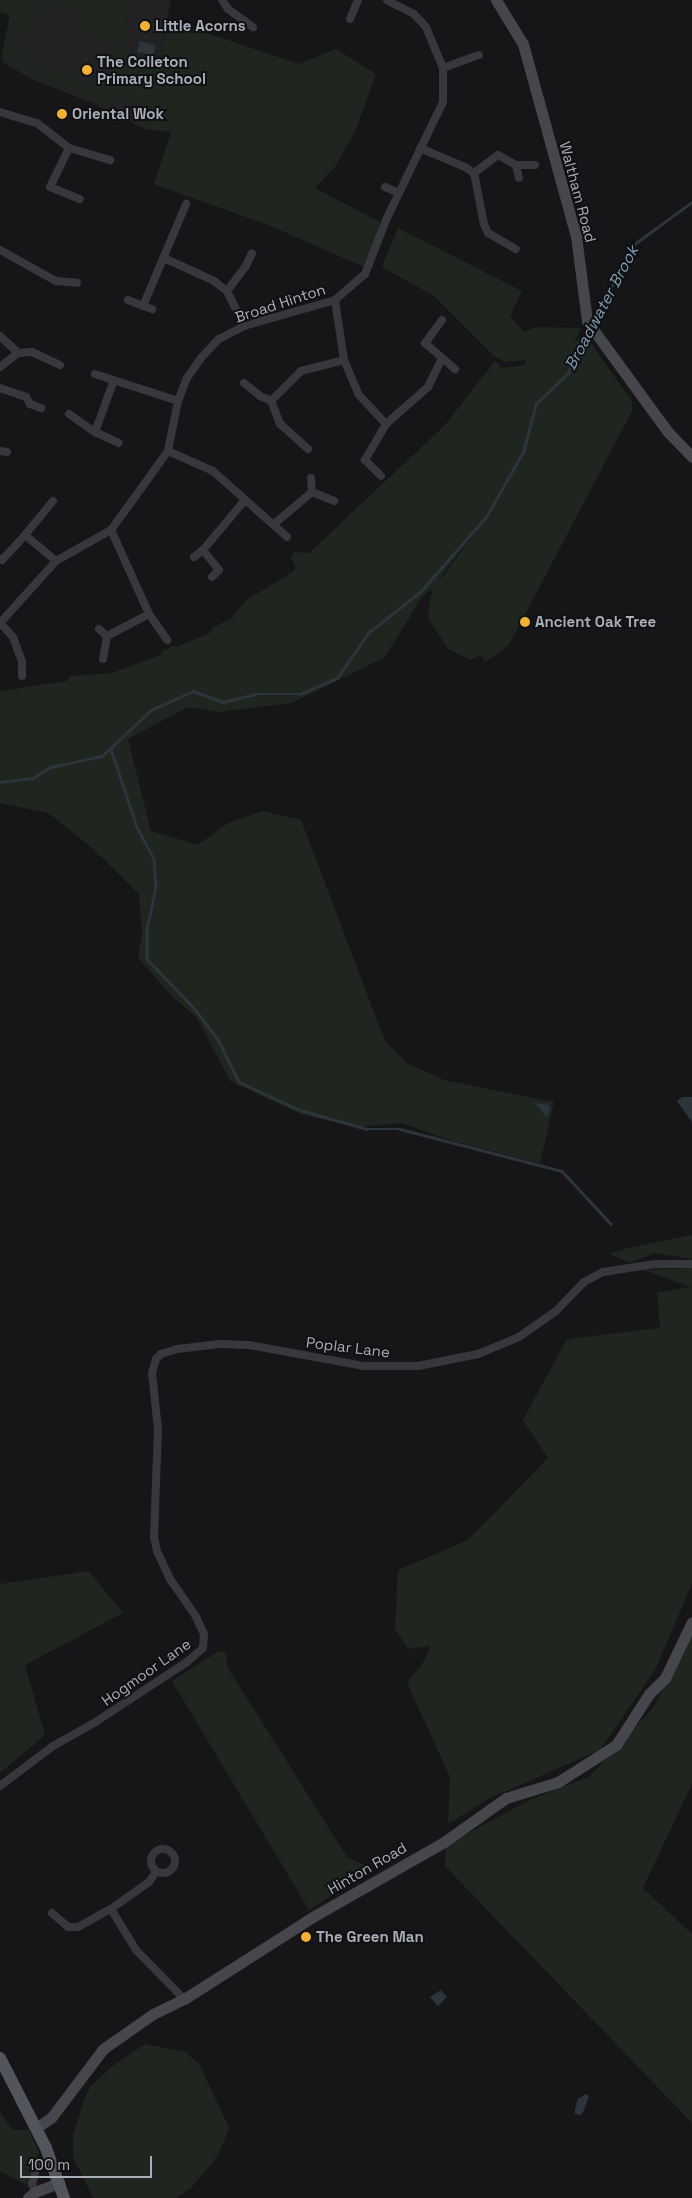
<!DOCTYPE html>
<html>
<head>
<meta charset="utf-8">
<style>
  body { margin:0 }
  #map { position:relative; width:692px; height:2198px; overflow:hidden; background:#161618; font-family:"Space Grotesk",sans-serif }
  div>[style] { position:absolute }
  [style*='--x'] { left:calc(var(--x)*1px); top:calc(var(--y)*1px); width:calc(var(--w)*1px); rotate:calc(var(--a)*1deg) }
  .built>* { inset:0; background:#222225 }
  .green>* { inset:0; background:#1e261f }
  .water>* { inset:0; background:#2c353c }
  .stream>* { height:2.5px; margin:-1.25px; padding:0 1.25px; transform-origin:1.25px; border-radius:1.25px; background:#2c353c }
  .street>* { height:8px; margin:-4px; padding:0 4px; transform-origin:4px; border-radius:4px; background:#37383d }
  .street>.ring { margin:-4px; padding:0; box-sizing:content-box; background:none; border:8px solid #37383d; border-radius:50% }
  .secondary>* { height:11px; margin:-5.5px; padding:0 5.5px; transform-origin:5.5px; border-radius:5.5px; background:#45474d }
  .primary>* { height:12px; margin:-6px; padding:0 6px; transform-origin:6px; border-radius:6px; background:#53555c }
  .dots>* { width:14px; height:14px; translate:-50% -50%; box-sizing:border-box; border:2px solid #111113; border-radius:50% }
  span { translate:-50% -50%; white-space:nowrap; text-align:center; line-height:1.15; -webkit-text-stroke:4px #111113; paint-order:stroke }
  .poi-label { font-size:15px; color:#a8adb8; font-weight:700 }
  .left { translate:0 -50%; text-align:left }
  .street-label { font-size:15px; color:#a8adb8 }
  .water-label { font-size:16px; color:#7f9bb3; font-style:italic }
  .scale { position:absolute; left:20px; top:2156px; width:132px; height:22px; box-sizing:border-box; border:2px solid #a8adb8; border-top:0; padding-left:6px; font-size:15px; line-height:18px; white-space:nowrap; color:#a8adb8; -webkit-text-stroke:4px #111113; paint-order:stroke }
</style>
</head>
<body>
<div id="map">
  <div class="built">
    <div style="clip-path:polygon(0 0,171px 0,145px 129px,90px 102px,33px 80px,1px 61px,10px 15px,0 12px)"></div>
  </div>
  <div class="green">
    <div style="clip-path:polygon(evenodd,1px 0,130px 0,122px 51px,159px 60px,168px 20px,299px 64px,336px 49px,376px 74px,355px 132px,335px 167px,315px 188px,380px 222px,367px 268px,268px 225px,154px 184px,171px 132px,145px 129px,150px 107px,108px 99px,106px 107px,1px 58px,10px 15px,0 12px,1px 0,43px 1px,83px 11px,78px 33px,102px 38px,101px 42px,114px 45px,112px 58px,116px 60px,111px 81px,96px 77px,92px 87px,71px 81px,73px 74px,49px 67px,48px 70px,34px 67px,35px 62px,23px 58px,24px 43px,19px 41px,22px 31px,32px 32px,35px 23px,38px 24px,43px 1px)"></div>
    <div style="clip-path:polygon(evenodd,398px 228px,522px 291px,510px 316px,524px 332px,536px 327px,581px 328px,574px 343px,585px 335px,632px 401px,632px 411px,509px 645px,485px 662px,481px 655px,470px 660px,448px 649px,428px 618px,432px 588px,422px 597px,385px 657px,292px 703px,218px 712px,188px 707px,128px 739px,151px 831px,198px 845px,228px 823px,263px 811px,301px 820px,385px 1041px,407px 1063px,444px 1080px,554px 1102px,540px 1163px,453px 1141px,401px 1123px,358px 1127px,303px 1115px,230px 1081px,197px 1018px,171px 995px,138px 958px,142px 933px,139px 894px,90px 846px,48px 813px,0 803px,0 691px,67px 681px,70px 676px,112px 673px,161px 655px,162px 651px,173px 646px,176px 647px,210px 633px,212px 628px,232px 618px,245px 601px,294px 571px,295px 565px,291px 557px,295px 552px,309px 553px,444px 426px,495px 361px,502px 368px,524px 365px,526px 360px,505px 362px,493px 355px,434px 296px,382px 267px,398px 228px,494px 505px,445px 574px,437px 582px,494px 505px)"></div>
    <div style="clip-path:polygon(692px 1235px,692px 1259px,655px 1253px,630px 1263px,609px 1254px,628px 1248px)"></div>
    <div style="clip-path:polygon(692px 1268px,692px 1584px,655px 1670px,600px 1750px,490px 1798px,448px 1824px,450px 1777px,407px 1683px,425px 1660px,430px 1646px,408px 1649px,395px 1629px,398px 1570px,468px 1540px,548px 1458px,523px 1420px,567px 1339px,660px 1328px,657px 1293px,690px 1287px,644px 1270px)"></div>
    <div style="clip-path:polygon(89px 1571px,123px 1613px,25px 1665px,45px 1735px,0 1773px,0 1584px)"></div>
    <div style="clip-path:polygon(692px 1634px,692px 1784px,643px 1888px,692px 1934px,692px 2123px,445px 1866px,446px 1845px,532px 1799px,589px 1777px,654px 1707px)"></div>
    <div style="clip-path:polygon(219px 1651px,225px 1652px,228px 1668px,347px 1857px,373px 1869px,309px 1910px,172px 1681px)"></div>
    <div style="clip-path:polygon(145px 2044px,186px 2052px,200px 2065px,229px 2128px,218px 2156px,191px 2188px,176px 2198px,93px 2198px,73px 2157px,73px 2135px,83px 2103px,90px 2087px,111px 2067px)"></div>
    <div style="clip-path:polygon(0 2112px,13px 2130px,29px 2130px,39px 2153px,26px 2185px,0 2171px)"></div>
  </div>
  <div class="water">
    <div style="clip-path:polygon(140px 41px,156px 45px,153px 55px,137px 52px)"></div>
    <div style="clip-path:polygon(682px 1097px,692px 1097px,692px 1122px,677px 1101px)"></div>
    <div style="clip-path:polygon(535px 1103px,548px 1105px,550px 1108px,547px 1117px)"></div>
    <div style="clip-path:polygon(441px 1990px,447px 1997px,438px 2006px,430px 1997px)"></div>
    <div style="clip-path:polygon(586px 2094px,589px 2096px,584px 2110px,581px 2115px,575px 2114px,575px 2108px,578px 2099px)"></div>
  </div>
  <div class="stream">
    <div style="--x:593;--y:323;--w:88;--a:-62.9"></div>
    <div style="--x:633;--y:245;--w:73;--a:-36.1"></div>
    <div style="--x:111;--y:749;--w:82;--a:71.6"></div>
    <div style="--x:137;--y:827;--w:36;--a:62"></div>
    <div style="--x:154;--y:859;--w:28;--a:86"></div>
    <div style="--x:156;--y:887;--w:44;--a:101.8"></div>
    <div style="--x:147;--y:930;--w:29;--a:90"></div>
    <div style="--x:147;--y:959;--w:69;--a:46.2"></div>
    <div style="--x:195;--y:1009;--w:40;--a:53"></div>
    <div style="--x:219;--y:1041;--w:46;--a:64"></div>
    <div style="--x:239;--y:1082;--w:67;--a:24.7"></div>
    <div style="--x:300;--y:1110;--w:70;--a:15.8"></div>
    <div style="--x:367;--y:1129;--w:33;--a:0"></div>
    <div style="--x:400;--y:1129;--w:167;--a:14.5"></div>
    <div style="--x:562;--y:1171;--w:72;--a:47.2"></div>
    <div style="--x:0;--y:782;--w:33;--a:-7"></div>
    <div style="--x:33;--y:778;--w:20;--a:-33"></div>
    <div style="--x:50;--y:767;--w:53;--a:-11.9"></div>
    <div style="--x:102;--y:756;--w:67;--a:-43.2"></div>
    <div style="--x:151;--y:710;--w:46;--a:-24.3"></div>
    <div style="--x:193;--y:691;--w:32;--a:20"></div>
    <div style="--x:223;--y:702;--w:33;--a:-14"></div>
    <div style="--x:255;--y:694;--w:45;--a:0"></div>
    <div style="--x:300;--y:694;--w:40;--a:-23.4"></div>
    <div style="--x:337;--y:678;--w:56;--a:-55.2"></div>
    <div style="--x:369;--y:632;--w:65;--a:-38.1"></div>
    <div style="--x:420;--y:592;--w:100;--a:-48.7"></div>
    <div style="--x:486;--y:517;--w:75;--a:-60.4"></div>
    <div style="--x:523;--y:452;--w:50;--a:-74.8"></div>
    <div style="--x:536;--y:404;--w:45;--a:-44.1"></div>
    <div style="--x:568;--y:373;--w:48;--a:-62.9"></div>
  </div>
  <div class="street">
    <div style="--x:222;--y:0;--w:11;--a:56"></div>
    <div style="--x:228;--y:9;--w:31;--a:36"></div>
    <div style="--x:350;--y:19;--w:21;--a:-67"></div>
    <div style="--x:239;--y:29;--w:10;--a:-61"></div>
    <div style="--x:443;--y:68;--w:38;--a:-20"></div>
    <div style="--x:0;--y:112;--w:39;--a:17"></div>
    <div style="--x:37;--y:123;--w:41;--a:38"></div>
    <div style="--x:69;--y:148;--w:43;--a:16.3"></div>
    <div style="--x:69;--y:148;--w:43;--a:116"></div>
    <div style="--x:50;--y:187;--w:32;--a:22"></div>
    <div style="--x:420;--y:148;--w:49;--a:22.9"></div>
    <div style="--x:465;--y:167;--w:11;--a:34"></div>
    <div style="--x:474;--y:173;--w:52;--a:78.9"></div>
    <div style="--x:484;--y:224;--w:10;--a:66"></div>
    <div style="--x:488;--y:233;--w:32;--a:30"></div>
    <div style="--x:516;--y:165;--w:19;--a:0"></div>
    <div style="--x:474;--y:173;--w:30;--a:-37"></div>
    <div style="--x:498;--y:155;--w:21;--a:29"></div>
    <div style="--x:516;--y:165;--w:13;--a:77"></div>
    <div style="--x:385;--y:187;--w:15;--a:23"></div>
    <div style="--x:0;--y:250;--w:64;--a:29"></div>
    <div style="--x:56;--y:281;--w:21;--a:5"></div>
    <div style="--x:164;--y:258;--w:55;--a:24.7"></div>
    <div style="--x:214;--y:281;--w:16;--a:38"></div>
    <div style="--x:227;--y:291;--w:39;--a:64"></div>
    <div style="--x:227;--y:291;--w:31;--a:-53"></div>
    <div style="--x:246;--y:266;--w:14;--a:-65"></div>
    <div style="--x:128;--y:300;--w:26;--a:21"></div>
    <div style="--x:335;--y:300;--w:61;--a:81.5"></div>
    <div style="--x:344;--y:360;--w:38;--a:67"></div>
    <div style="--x:359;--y:395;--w:40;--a:47"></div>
    <div style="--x:386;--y:424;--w:56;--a:-41.4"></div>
    <div style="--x:428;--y:387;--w:32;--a:-64"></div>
    <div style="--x:143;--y:306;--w:111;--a:-67.1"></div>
    <div style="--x:442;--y:320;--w:29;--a:126"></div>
    <div style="--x:425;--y:343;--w:40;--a:41"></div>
    <div style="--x:0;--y:336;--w:25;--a:43"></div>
    <div style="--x:0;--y:367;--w:23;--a:-38"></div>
    <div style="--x:18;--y:353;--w:14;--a:-4"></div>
    <div style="--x:32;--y:352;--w:31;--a:25"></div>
    <div style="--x:95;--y:374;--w:87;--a:18"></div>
    <div style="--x:244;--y:383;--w:21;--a:39"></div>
    <div style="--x:260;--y:396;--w:12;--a:24"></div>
    <div style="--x:0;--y:388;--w:28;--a:19"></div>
    <div style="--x:26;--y:397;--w:8;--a:60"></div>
    <div style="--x:30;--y:404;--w:12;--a:20"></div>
    <div style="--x:69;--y:414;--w:32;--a:35"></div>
    <div style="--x:95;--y:432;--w:26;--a:25"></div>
    <div style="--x:95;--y:432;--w:55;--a:-69.9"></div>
    <div style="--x:308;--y:449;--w:38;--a:-138"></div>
    <div style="--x:280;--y:424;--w:25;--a:-111"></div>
    <div style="--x:271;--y:401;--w:42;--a:-45"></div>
    <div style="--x:301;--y:371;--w:44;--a:-14.3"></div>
    <div style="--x:0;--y:451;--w:7;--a:8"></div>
    <div style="--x:168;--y:451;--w:49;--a:24"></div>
    <div style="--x:213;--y:471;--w:99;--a:41.7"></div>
    <div style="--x:381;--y:476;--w:23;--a:-135"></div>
    <div style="--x:365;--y:460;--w:42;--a:-59.7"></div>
    <div style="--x:311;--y:478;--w:14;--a:86"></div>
    <div style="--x:274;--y:524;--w:50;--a:-40.1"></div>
    <div style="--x:312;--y:492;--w:24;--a:22"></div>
    <div style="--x:25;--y:535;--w:40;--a:40"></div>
    <div style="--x:194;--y:557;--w:11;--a:-38"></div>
    <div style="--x:0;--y:559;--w:2;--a:27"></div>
    <div style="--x:2;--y:560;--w:34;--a:-47"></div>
    <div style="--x:25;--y:535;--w:44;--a:-50.5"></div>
    <div style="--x:212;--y:577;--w:10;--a:-45"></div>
    <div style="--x:219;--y:570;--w:26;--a:-129"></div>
    <div style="--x:203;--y:550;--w:65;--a:-50"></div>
    <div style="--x:149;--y:614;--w:32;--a:55"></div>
    <div style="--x:0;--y:623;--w:84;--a:-47.9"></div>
    <div style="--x:56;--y:561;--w:63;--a:-29.4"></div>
    <div style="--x:111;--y:530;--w:97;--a:-54.2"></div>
    <div style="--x:168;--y:451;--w:51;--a:-78.7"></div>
    <div style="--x:178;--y:401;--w:25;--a:-69"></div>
    <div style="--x:187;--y:378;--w:24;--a:-55"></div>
    <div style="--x:201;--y:358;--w:26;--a:-47"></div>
    <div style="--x:219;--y:339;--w:28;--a:-27"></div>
    <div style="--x:244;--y:326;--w:95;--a:-15.9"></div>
    <div style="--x:335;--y:300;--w:40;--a:-41"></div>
    <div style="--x:365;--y:274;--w:58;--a:-68.7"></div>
    <div style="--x:386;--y:220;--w:131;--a:-64.2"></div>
    <div style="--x:443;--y:102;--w:34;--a:-90"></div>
    <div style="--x:443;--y:68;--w:44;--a:-112.5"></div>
    <div style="--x:426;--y:27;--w:18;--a:-133"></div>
    <div style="--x:414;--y:14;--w:30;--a:-153"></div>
    <div style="--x:0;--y:623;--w:19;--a:47"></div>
    <div style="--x:13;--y:637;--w:27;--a:70"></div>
    <div style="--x:22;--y:662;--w:14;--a:90"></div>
    <div style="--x:99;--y:629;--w:11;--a:41"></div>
    <div style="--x:103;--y:659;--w:23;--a:-80"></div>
    <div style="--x:107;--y:636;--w:47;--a:-27.6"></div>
    <div style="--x:149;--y:614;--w:92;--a:-114.3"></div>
    <div style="--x:0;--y:1786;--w:66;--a:-37"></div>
    <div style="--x:53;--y:1746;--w:47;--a:-29.3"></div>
    <div style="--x:94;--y:1723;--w:111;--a:-33.3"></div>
    <div style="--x:187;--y:1662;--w:21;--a:-41"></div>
    <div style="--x:203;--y:1648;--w:14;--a:-86"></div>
    <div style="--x:204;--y:1634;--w:21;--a:-115"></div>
    <div style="--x:195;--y:1615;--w:44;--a:-124.8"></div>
    <div style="--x:170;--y:1579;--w:31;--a:-115"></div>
    <div style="--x:157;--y:1551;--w:14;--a:-102"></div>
    <div style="--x:154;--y:1537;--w:108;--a:-87.9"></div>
    <div style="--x:158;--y:1429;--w:56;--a:-96.1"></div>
    <div style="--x:152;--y:1373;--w:15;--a:-74"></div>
    <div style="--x:156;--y:1359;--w:7;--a:-45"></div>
    <div style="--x:161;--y:1354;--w:17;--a:-17"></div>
    <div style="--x:177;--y:1349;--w:43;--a:-6.6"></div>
    <div style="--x:220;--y:1344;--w:29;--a:2"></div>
    <div style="--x:249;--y:1345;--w:116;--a:10.4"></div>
    <div style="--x:363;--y:1366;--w:55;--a:0"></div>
    <div style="--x:418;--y:1366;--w:61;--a:-11.3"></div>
    <div style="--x:478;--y:1354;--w:44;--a:-22.5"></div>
    <div style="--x:519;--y:1337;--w:45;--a:-35.1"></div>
    <div style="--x:556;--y:1311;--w:40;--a:-46"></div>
    <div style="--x:584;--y:1282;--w:21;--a:-28"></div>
    <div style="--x:603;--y:1272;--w:53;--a:-8.7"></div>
    <div style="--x:655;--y:1264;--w:37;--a:0"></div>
    <div class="ring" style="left:151px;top:1849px;width:16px;height:16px"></div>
    <div style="--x:111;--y:1909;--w:48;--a:58.6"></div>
    <div style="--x:136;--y:1950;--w:69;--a:45.6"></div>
    <div style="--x:52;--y:1913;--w:21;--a:41"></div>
    <div style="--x:68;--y:1927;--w:10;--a:0"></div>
    <div style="--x:78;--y:1927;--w:38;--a:-29"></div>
    <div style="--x:111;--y:1909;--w:47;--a:-35.4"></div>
    <div style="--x:149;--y:1882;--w:12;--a:-55"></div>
    <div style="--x:35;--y:2192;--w:9;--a:-111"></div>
    <div style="--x:32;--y:2184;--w:22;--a:-74"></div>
  </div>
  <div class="secondary">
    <div style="--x:496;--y:0;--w:52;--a:58.5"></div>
    <div style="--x:523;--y:44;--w:199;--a:74.6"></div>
    <div style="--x:576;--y:236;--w:86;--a:82.6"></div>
    <div style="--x:587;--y:321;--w:137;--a:53.9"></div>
    <div style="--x:668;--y:432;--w:35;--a:46"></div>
    <div style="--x:36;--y:2128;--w:18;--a:-34"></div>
    <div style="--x:51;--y:2118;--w:86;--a:-53"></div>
    <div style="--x:103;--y:2049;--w:61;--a:-35"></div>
    <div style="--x:153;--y:2014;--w:34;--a:-26"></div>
    <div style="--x:184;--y:1999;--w:156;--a:-32.5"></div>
    <div style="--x:316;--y:1915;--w:147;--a:-29.7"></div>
    <div style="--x:444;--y:1842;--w:76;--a:-35.4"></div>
    <div style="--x:506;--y:1798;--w:54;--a:-17.1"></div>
    <div style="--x:558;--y:1782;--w:69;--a:-32.5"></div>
    <div style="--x:616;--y:1745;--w:61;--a:-57.1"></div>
    <div style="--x:649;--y:1694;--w:23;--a:-45"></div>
    <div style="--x:665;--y:1678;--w:62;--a:-64.3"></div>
    <div style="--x:28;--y:2198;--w:9;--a:-41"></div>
    <div style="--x:35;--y:2192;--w:26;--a:-21"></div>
  </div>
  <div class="primary">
    <div style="--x:0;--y:2058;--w:101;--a:62.9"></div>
    <div style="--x:46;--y:2148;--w:53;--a:70.2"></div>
  </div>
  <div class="dots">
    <div style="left:145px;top:26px;background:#f2b134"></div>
    <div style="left:87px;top:70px;background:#f2b134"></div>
    <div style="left:62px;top:114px;background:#f2b134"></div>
    <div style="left:525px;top:622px;background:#f2b134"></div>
    <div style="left:306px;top:1937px;background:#f2b134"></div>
  </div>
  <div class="poi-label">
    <span class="left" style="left:155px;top:26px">Little Acorns</span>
    <span class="left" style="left:97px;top:70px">The Colleton<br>Primary School</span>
    <span class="left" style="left:72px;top:114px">Oriental Wok</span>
    <span class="left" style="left:535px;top:622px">Ancient Oak Tree</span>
    <span class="left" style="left:316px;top:1937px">The Green Man</span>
  </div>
  <div class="street-label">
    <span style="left:578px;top:192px;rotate:75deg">Waltham Road</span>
    <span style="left:280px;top:303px;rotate:-18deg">Broad Hinton</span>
    <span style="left:348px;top:1347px;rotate:7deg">Poplar Lane</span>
    <span style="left:146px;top:1672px;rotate:-35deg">Hogmoor Lane</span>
    <span style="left:367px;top:1868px;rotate:-30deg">Hinton Road</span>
  </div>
  <div class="water-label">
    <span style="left:602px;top:308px;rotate:-62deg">Broadwater Brook</span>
  </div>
  <div class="scale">100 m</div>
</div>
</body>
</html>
